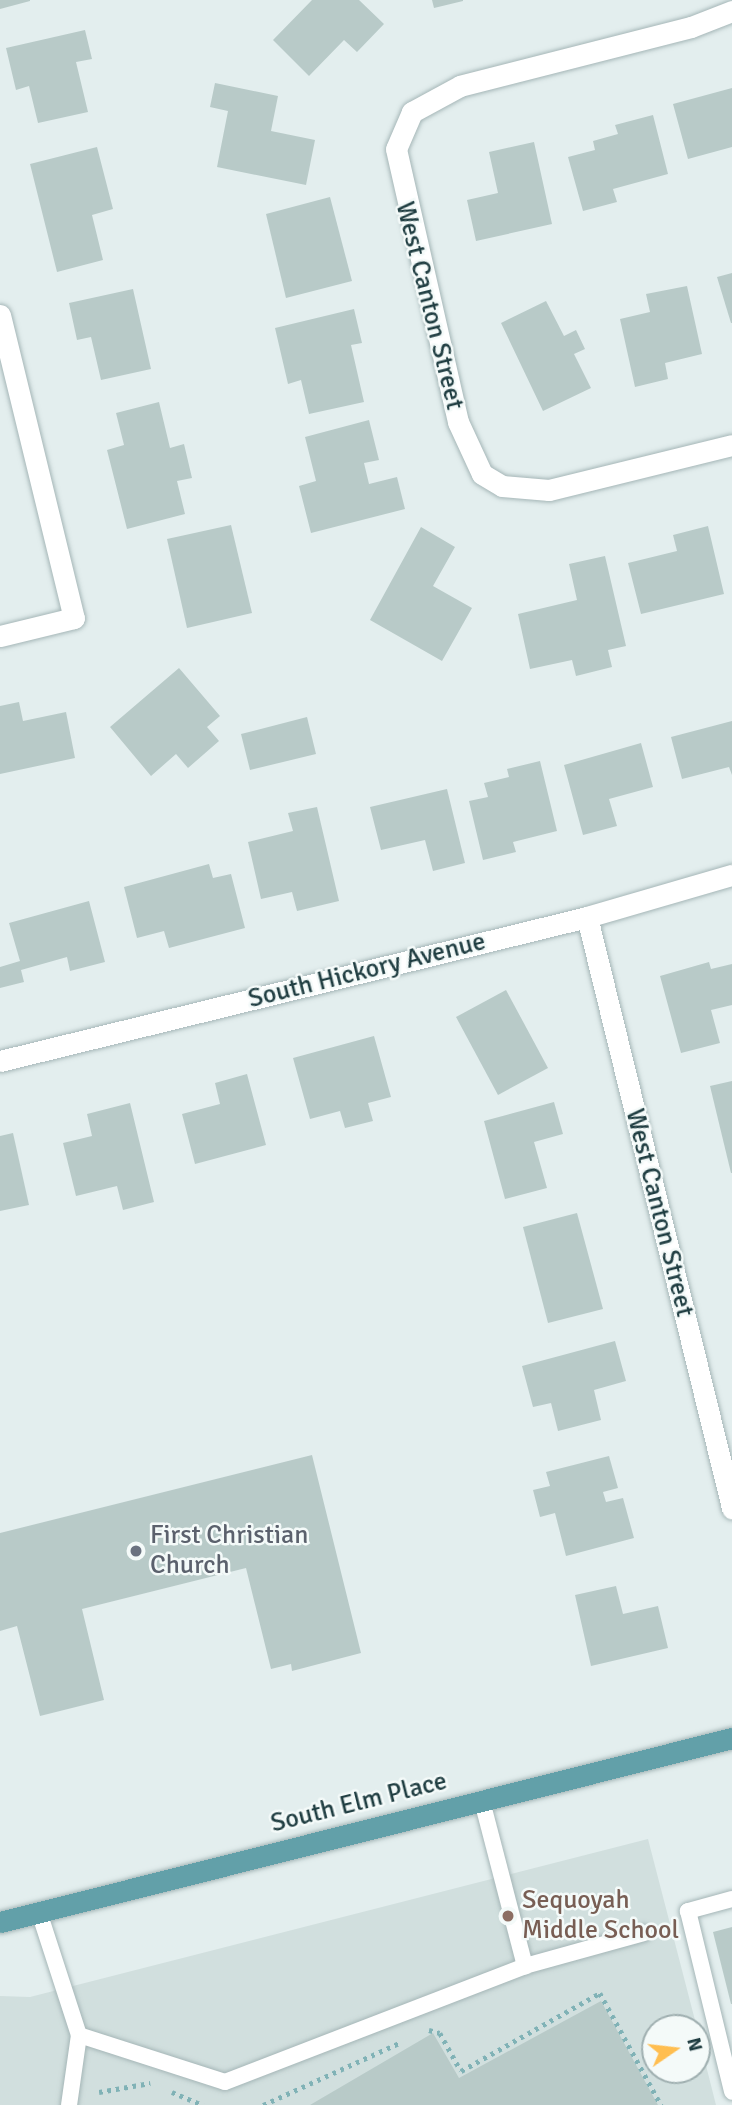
<!DOCTYPE html>
<html>
<head>
<meta charset="utf-8">
<style>
  body { margin:0 }
  #map { position:relative; width:732px; height:2105px; overflow:hidden; background:#e3eeee; font-family:Signika,sans-serif }
  div>[style] { position:absolute }
  [style*='--x'] { left:calc(var(--x)*1px); top:calc(var(--y)*1px); width:calc(var(--w)*1px); rotate:calc(var(--a)*1deg) }
  .built>* { inset:0; background:#d1dfde }
  .building>* { inset:0; background:#b8cac8 }
  .path>* { height:4.5px; margin-top:-2.25px; transform-origin:0; background:repeating-linear-gradient(90deg,#80b2b6 0 3.5px,transparent 0 8.5px) }
  .roads { filter:drop-shadow(0 0 2px #a5b6b7) drop-shadow(0 0 2px #a5b6b7) }
  .lane>* { height:16px; margin:-8px; padding:0 8px; transform-origin:8px; border-radius:8px; background:#fff }
  .street>* { height:21px; margin:-10.5px; padding:0 10.5px; transform-origin:10.5px; border-radius:10.5px; background:#fff }
  .primary>* { height:21px; margin:-10.5px; padding:0 10.5px; transform-origin:10.5px; border-radius:10.5px; background:#62a0a9 }
  .dots>* { width:19px; height:19px; translate:-50% -50%; box-sizing:border-box; border:4px solid #f4faf9; border-radius:50% }
  span { translate:-50% -50%; white-space:nowrap; text-align:center; line-height:1.15; -webkit-text-stroke:5px #f4faf9; paint-order:stroke }
  .street-label { font-size:26px; color:#203e42 }
  .worship-label { font-size:26px; color:#5b616d }
  .left { translate:0 -50%; text-align:left }
  .education-label { font-size:26px; color:#785e54 }
  .north { position:absolute; left:641px; top:2014px; width:70px; height:70px; box-sizing:border-box; background:#f4faf9; border:2px solid #9fafb0; border-radius:50%; rotate:76deg; font-size:19px; font-weight:700; line-height:28px; text-align:center; color:#203e42 }
  .north::after { content:''; display:block; margin:auto; width:24px; height:32px; background:#ffbe50; clip-path:polygon(50% 0,100% 100%,50% 72%,0 100%) }
</style>
</head>
<body>
<div id="map">
  <div class="built">
    <div style="clip-path:polygon(648px 1839px,697px 2028px,655px 2028px,655px 2070px,697px 2070px,697px 2030px,716px 2105px,0 2105px,0 1996px,30px 1997px)"></div>
  </div>
  <div class="building">
    <div style="clip-path:polygon(0 0,30px 0,30px 1px,0 9px)"></div>
    <div style="clip-path:polygon(312px 0,359px 0,384px 24px,357px 52px,344px 40px,309px 76px,273px 40px)"></div>
    <div style="clip-path:polygon(432px 0,463px 0,463px 1px,434px 8px)"></div>
    <div style="clip-path:polygon(85px 30px,92px 59px,76px 62px,88px 112px,38px 123px,29px 86px,16px 90px,6px 48px)"></div>
    <div style="clip-path:polygon(215px 83px,278px 96px,271px 131px,315px 140px,306px 185px,217px 167px,228px 111px,210px 107px)"></div>
    <div style="clip-path:polygon(732px 88px,732px 147px,688px 159px,673px 104px)"></div>
    <div style="clip-path:polygon(653px 115px,668px 174px,613px 189px,617px 202px,583px 211px,568px 157px,595px 150px,593px 141px,618px 134px,615px 125px)"></div>
    <div style="clip-path:polygon(534px 142px,552px 224px,476px 241px,467px 200px,498px 193px,489px 152px)"></div>
    <div style="clip-path:polygon(97px 147px,113px 209px,92px 215px,103px 260px,57px 272px,30px 164px)"></div>
    <div style="clip-path:polygon(330px 197px,352px 281px,286px 298px,266px 214px)"></div>
    <div style="clip-path:polygon(732px 273px,732px 323px,731px 323px,717px 277px)"></div>
    <div style="clip-path:polygon(687px 286px,702px 354px,665px 363px,668px 379px,635px 387px,620px 319px,650px 312px,646px 294px)"></div>
    <div style="clip-path:polygon(133px 289px,151px 369px,101px 380px,91px 337px,77px 340px,69px 303px)"></div>
    <div style="clip-path:polygon(546px 301px,564px 336px,576px 330px,585px 349px,574px 354px,591px 388px,543px 411px,501px 323px)"></div>
    <div style="clip-path:polygon(354px 309px,362px 343px,351px 345px,364px 402px,309px 414px,301px 380px,288px 384px,275px 328px)"></div>
    <div style="clip-path:polygon(159px 402px,170px 448px,184px 444px,192px 478px,177px 481px,185px 514px,127px 529px,107px 450px,124px 445px,116px 413px)"></div>
    <div style="clip-path:polygon(369px 420px,379px 460px,364px 463px,369px 484px,397px 477px,405px 509px,311px 533px,299px 486px,316px 481px,305px 437px)"></div>
    <div style="clip-path:polygon(231px 525px,252px 613px,187px 628px,167px 539px)"></div>
    <div style="clip-path:polygon(708px 526px,724px 594px,641px 614px,628px 563px,677px 551px,673px 535px)"></div>
    <div style="clip-path:polygon(421px 527px,455px 547px,433px 586px,472px 608px,442px 661px,370px 620px)"></div>
    <div style="clip-path:polygon(605px 556px,626px 646px,608px 650px,612px 667px,576px 676px,572px 660px,530px 669px,518px 614px,577px 600px,569px 564px)"></div>
    <div style="clip-path:polygon(179px 668px,220px 716px,207px 727px,219px 741px,188px 768px,176px 754px,151px 776px,110px 727px)"></div>
    <div style="clip-path:polygon(19px 702px,23px 721px,66px 712px,75px 758px,0 774px,0 706px)"></div>
    <div style="clip-path:polygon(307px 717px,316px 754px,250px 770px,241px 734px)"></div>
    <div style="clip-path:polygon(732px 721px,732px 775px,729px 767px,682px 779px,671px 737px)"></div>
    <div style="clip-path:polygon(641px 743px,653px 787px,609px 799px,617px 826px,583px 835px,564px 765px)"></div>
    <div style="clip-path:polygon(540px 761px,557px 831px,513px 842px,516px 852px,483px 860px,469px 801px,488px 797px,484px 783px,509px 777px,507px 769px)"></div>
    <div style="clip-path:polygon(447px 789px,465px 863px,433px 871px,425px 840px,381px 850px,370px 807px)"></div>
    <div style="clip-path:polygon(317px 807px,339px 901px,297px 911px,292px 892px,261px 899px,248px 842px,293px 831px,288px 813px)"></div>
    <div style="clip-path:polygon(209px 864px,213px 878px,231px 874px,245px 928px,169px 948px,164px 931px,137px 938px,124px 887px)"></div>
    <div style="clip-path:polygon(89px 901px,105px 962px,70px 971px,67px 957px,21px 970px,24px 982px,0 988px,0 967px,20px 961px,9px 923px)"></div>
    <div style="clip-path:polygon(709px 962px,711px 969px,732px 964px,732px 1005px,711px 1010px,720px 1043px,681px 1053px,660px 976px)"></div>
    <div style="clip-path:polygon(506px 990px,548px 1068px,498px 1095px,456px 1017px)"></div>
    <div style="clip-path:polygon(374px 1036px,391px 1097px,368px 1103px,373px 1121px,345px 1128px,340px 1111px,310px 1119px,293px 1058px)"></div>
    <div style="clip-path:polygon(247px 1074px,266px 1145px,195px 1164px,182px 1114px,220px 1104px,215px 1083px)"></div>
    <div style="clip-path:polygon(732px 1081px,732px 1173px,731px 1173px,710px 1086px)"></div>
    <div style="clip-path:polygon(554px 1102px,563px 1134px,534px 1142px,547px 1188px,505px 1199px,484px 1121px)"></div>
    <div style="clip-path:polygon(130px 1103px,154px 1202px,123px 1210px,117px 1186px,76px 1196px,63px 1143px,92px 1136px,87px 1114px)"></div>
    <div style="clip-path:polygon(13px 1133px,29px 1205px,0 1211px,0 1136px)"></div>
    <div style="clip-path:polygon(577px 1213px,603px 1309px,548px 1323px,523px 1227px)"></div>
    <div style="clip-path:polygon(615px 1341px,626px 1381px,594px 1390px,601px 1420px,558px 1431px,551px 1403px,533px 1407px,522px 1366px)"></div>
    <div style="clip-path:polygon(312px 1455px,361px 1653px,292px 1671px,291px 1664px,271px 1669px,246px 1568px,82px 1609px,104px 1700px,40px 1716px,17px 1626px,0 1631px,0 1533px)"></div>
    <div style="clip-path:polygon(609px 1456px,618px 1488px,603px 1492px,606px 1502px,623px 1498px,634px 1538px,566px 1556px,555px 1513px,540px 1517px,533px 1490px,550px 1486px,546px 1472px)"></div>
    <div style="clip-path:polygon(616px 1586px,623px 1614px,658px 1606px,668px 1648px,591px 1666px,575px 1595px)"></div>
    <div style="clip-path:polygon(732px 1927px,732px 2004px,731px 2004px,713px 1932px)"></div>
    <div style="clip-path:polygon(601px 2001px,658px 2105px,310px 2105px,433px 2033px,459px 2078px)"></div>
  </div>
  <div class="path">
    <div style="--x:429;--y:2030;--w:11;--a:15"></div>
    <div style="--x:440;--y:2033;--w:43;--a:61.1"></div>
    <div style="--x:461;--y:2071;--w:159;--a:-29.3"></div>
    <div style="--x:600;--y:1993;--w:128;--a:61.4"></div>
    <div style="--x:99;--y:2092;--w:52;--a:-10"></div>
    <div style="--x:172;--y:2092;--w:34;--a:23"></div>
    <div style="--x:263;--y:2105;--w:149;--a:-24.5"></div>
  </div>
  <div class="roads">
    <div class="lane">
      <div style="--x:482;--y:1801;--w:171;--a:75.4"></div>
      <div style="--x:732;--y:1899;--w:46;--a:164.7"></div>
      <div style="--x:688;--y:1911;--w:186;--a:76.3"></div>
      <div style="--x:39;--y:1912;--w:129;--a:72"></div>
      <div style="--x:79;--y:2035;--w:71;--a:98.1"></div>
      <div style="--x:79;--y:2035;--w:153;--a:17.8"></div>
      <div style="--x:225;--y:2082;--w:322;--a:-21.1"></div>
      <div style="--x:525;--y:1966;--w:123;--a:-15.5"></div>
    </div>
    <div class="street">
      <div style="--x:732;--y:11;--w:44;--a:158.7"></div>
      <div style="--x:691;--y:27;--w:238;--a:165.7"></div>
      <div style="--x:460;--y:86;--w:55;--a:151.6"></div>
      <div style="--x:412;--y:112;--w:40;--a:113.4"></div>
      <div style="--x:396;--y:149;--w:280;--a:77.2"></div>
      <div style="--x:458;--y:422;--w:57;--a:65.2"></div>
      <div style="--x:482;--y:474;--w:23;--a:31"></div>
      <div style="--x:502;--y:486;--w:47;--a:4.9"></div>
      <div style="--x:549;--y:490;--w:188;--a:-13.8"></div>
      <div style="--x:0;--y:315;--w:312;--a:76.3"></div>
      <div style="--x:74;--y:618;--w:76;--a:166.3"></div>
      <div style="--x:587;--y:917;--w:609;--a:76.21"></div>
      <div style="--x:0;--y:1061;--w:604;--a:-13.78"></div>
      <div style="--x:587;--y:917;--w:151;--a:-16.2"></div>
    </div>
    <div class="primary">
      <div style="--x:0;--y:1922;--w:755;--a:-14.11"></div>
    </div>
  </div>
  <div class="dots">
    <div style="left:136px;top:1551px;background:#6b7280"></div>
    <div style="left:508px;top:1916px;background:#8d6e63"></div>
  </div>
  <div class="street-label">
    <span style="left:429px;top:306px;rotate:76deg">West Canton Street</span>
    <span style="left:367px;top:971px;rotate:-14deg">South Hickory Avenue</span>
    <span style="left:659px;top:1213px;rotate:76deg">West Canton Street</span>
    <span style="left:359px;top:1803px;rotate:-14deg">South Elm Place</span>
  </div>
  <div class="worship-label">
    <span class="left" style="left:150px;top:1551px">First Christian<br>Church</span>
  </div>
  <div class="education-label">
    <span class="left" style="left:522px;top:1916px">Sequoyah<br>Middle School</span>
  </div>
  <div class="north">N</div>
</div>
</body>
</html>
